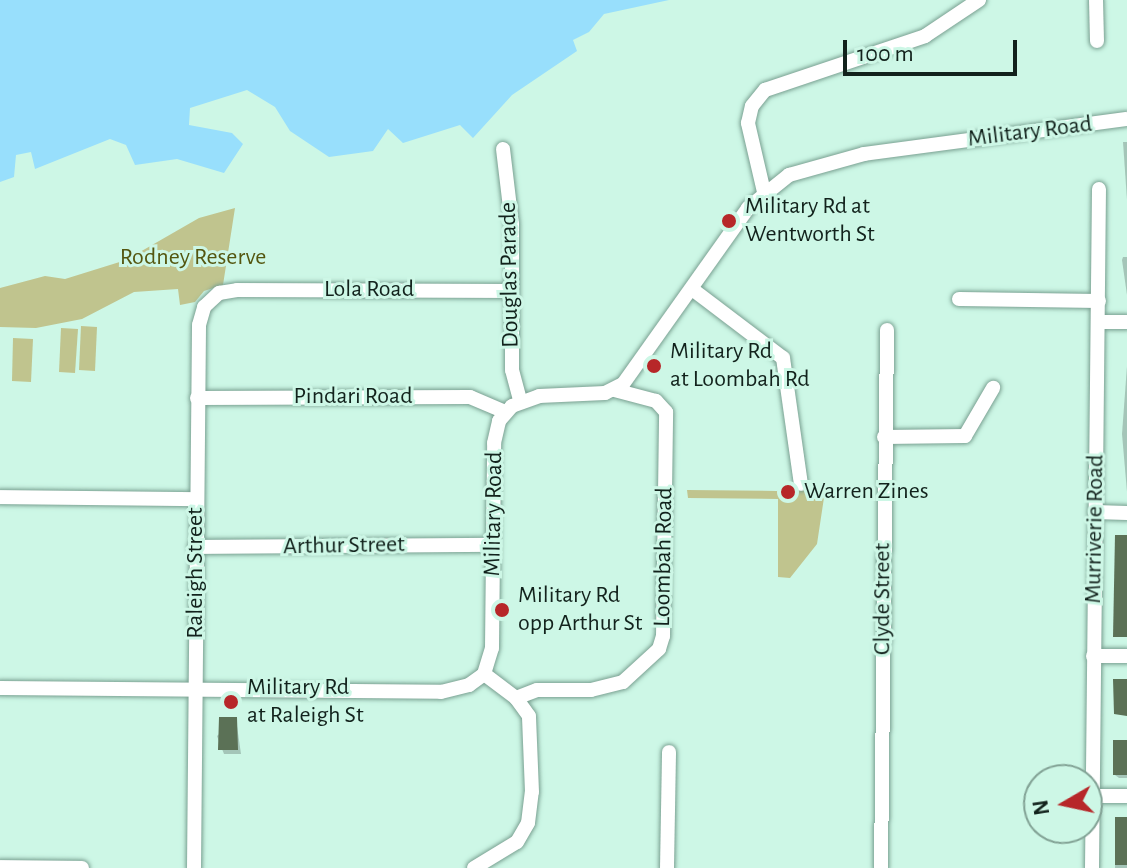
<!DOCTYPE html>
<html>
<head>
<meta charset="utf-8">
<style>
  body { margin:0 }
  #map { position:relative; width:1127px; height:868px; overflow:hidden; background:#cdf7e6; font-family:"Alegreya Sans",sans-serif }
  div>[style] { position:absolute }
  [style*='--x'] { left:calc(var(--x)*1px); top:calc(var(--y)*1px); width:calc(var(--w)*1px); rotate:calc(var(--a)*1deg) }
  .green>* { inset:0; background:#c0c48e }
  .water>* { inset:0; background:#98dffc }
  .shadow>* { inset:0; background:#0003 }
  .building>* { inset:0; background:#5b7156 }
  .roads { filter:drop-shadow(0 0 2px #79a091) drop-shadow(0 0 2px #79a091) }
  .minor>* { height:14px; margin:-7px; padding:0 7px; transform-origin:7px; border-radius:7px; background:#fff }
  .dots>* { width:22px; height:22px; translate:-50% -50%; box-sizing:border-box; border:4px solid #cdf7e6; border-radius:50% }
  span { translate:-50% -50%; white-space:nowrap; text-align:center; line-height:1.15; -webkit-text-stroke:6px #cdf7e6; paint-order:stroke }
  .street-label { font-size:24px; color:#12221c }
  .poi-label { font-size:24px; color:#12221c }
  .left { translate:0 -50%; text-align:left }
  .park-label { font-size:24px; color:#54560f }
  .north { position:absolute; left:1023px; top:764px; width:80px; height:80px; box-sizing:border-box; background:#cdf7e6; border:2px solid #82a295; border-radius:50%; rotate:261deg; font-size:22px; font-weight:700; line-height:32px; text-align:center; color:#12221c }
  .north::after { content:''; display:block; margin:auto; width:28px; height:36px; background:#b72729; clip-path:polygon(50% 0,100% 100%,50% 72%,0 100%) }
  .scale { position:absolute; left:843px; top:40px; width:174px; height:36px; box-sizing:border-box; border:4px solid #12221c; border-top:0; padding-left:10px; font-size:24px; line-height:28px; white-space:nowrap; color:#12221c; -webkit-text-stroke:6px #cdf7e6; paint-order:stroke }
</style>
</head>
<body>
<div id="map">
  <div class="green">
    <div style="clip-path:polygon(235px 208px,223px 285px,204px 291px,195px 302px,180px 305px,178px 289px,134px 292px,82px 319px,36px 328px,0 327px,0 288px,45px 276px,65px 279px,126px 260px,199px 218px)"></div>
    <div style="clip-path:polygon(81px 326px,97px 327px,95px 371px,79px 370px)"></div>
    <div style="clip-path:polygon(61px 328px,78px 329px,75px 373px,59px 372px)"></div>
    <div style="clip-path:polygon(13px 338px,33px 339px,31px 382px,12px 381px)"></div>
    <div style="clip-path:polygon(789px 481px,795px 487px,825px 491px,817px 544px,790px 578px,778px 577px,778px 499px,688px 498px,687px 490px,777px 491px)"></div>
  </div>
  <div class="water">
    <div style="clip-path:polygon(0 0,669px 0,604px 14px,589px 32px,573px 40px,577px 51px,512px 95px,473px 138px,460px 125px,403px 143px,388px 129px,373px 151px,329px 157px,290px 131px,275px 107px,247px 90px,190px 108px,189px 125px,232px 133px,243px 144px,224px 173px,177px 159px,135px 165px,126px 145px,110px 139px,35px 169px,31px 152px,16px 155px,14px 177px,0 182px)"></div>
  </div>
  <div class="shadow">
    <div style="clip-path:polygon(1123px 142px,1127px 142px,1127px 200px)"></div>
    <div style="clip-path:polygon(1123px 257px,1127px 257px,1127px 295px,1122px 260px)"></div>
    <div style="clip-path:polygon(1127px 366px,1127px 492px,1122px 434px)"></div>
    <div style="clip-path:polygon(236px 719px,241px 754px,224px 754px,217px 736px)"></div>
    <div style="clip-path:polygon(1127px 741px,1127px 778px,1119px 778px,1115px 775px)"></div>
    <div style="clip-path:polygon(1117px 819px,1127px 819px,1127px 868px,1115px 868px)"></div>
  </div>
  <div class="building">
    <div style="clip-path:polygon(1115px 535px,1127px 535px,1127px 637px,1113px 637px)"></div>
    <div style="clip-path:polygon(1113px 679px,1127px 679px,1127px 716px,1114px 714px)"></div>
    <div style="clip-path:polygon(219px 717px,237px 717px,238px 750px,218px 750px)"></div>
    <div style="clip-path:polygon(1113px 740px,1127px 740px,1127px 775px,1113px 775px)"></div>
    <div style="clip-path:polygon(1115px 817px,1127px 817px,1127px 865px,1115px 865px)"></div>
  </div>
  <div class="roads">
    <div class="minor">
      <div style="--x:1096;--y:0;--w:41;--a:88.6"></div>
      <div style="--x:503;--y:149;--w:76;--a:83.2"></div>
      <div style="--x:512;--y:224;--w:146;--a:90"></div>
      <div style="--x:512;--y:370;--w:31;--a:75"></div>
      <div style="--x:764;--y:192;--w:71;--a:-103.1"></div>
      <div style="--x:748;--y:123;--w:17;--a:-77"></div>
      <div style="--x:752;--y:106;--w:21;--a:-51"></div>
      <div style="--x:765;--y:90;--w:169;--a:-18.6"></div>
      <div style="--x:925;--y:36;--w:65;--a:-33.7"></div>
      <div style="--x:692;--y:289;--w:114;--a:37.2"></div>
      <div style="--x:783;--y:358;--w:127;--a:81.9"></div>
      <div style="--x:959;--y:299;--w:140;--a:0.8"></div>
      <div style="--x:1098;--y:322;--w:29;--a:0"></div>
      <div style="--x:197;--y:398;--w:273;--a:-0.2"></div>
      <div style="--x:470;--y:397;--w:38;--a:23"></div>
      <div style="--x:884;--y:437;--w:81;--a:-0.7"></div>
      <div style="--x:965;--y:436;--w:56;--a:-59.7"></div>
      <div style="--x:0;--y:497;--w:196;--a:0.6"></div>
      <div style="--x:1095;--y:512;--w:32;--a:2"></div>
      <div style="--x:195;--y:547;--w:298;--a:-0.4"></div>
      <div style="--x:1093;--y:656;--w:34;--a:0"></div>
      <div style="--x:0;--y:688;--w:441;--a:0.5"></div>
      <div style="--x:441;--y:692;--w:29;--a:-14"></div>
      <div style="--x:469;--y:685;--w:19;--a:-36"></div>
      <div style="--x:484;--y:674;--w:27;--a:-73"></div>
      <div style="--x:492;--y:648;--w:205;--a:-89.4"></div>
      <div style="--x:494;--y:443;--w:23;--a:-77"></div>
      <div style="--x:499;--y:421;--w:20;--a:-49"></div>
      <div style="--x:512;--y:406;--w:29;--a:-20"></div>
      <div style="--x:539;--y:396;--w:66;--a:-2.6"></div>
      <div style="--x:605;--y:393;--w:20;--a:-27"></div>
      <div style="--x:623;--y:384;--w:216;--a:-54.6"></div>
      <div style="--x:748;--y:208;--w:53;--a:-38.8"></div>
      <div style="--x:789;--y:175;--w:78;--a:-15.6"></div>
      <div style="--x:864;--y:154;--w:265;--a:-7.6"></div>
      <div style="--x:516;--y:698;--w:22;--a:-21"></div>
      <div style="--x:537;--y:690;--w:54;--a:0"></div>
      <div style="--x:591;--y:690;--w:33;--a:-14"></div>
      <div style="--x:623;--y:682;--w:49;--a:-42.5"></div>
      <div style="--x:659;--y:649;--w:14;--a:-73"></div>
      <div style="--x:663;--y:636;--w:224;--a:-89.2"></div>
      <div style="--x:666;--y:412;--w:15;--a:-132"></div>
      <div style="--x:656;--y:401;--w:43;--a:-165.3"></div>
      <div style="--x:1093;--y:796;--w:34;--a:0"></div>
      <div style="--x:0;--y:867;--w:82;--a:0.7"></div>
      <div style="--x:194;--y:868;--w:543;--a:-89.47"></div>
      <div style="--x:199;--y:325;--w:19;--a:-74"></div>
      <div style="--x:204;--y:307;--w:21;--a:-43"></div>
      <div style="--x:219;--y:293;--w:18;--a:-9"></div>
      <div style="--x:237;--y:290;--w:274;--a:0.2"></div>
      <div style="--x:474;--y:868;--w:50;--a:-31.2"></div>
      <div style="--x:517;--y:842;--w:22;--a:-60"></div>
      <div style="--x:528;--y:823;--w:31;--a:-83"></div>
      <div style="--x:532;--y:792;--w:76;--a:-92.3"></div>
      <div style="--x:529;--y:716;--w:22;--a:-126"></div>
      <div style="--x:516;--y:698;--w:40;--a:-143"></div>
      <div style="--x:667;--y:868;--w:116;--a:-89"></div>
      <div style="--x:881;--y:868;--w:538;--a:-89.36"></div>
      <div style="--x:1092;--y:868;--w:679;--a:-89.41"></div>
    </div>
  </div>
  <div class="dots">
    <div style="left:729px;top:221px;background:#b72729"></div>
    <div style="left:654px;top:366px;background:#b72729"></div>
    <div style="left:788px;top:492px;background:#b72729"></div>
    <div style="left:502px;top:610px;background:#b72729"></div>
    <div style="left:231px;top:702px;background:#b72729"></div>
  </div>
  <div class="street-label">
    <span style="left:1030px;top:132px;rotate:-7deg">Military Road</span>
    <span style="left:510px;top:275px;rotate:-91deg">Douglas Parade</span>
    <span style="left:369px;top:290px">Lola Road</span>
    <span style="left:353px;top:397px">Pindari Road</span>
    <span style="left:494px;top:514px;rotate:-89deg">Military Road</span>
    <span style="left:1095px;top:529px;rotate:-89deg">Murriverie Road</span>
    <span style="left:344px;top:546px;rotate:-1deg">Arthur Street</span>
    <span style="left:664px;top:557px;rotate:-89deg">Loombah Road</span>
    <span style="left:196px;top:573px;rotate:-90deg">Raleigh Street</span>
    <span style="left:883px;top:599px;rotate:-90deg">Clyde Street</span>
  </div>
  <div class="poi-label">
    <span class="left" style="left:745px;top:221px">Military Rd at<br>Wentworth St</span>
    <span class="left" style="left:670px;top:366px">Military Rd<br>at Loombah Rd</span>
    <span class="left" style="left:804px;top:492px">Warren Zines</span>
    <span class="left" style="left:518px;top:610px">Military Rd<br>opp Arthur St</span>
    <span class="left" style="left:247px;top:702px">Military Rd<br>at Raleigh St</span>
  </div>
  <div class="park-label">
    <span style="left:193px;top:258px">Rodney Reserve</span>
  </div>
  <div class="north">N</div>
  <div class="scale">100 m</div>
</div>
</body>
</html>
